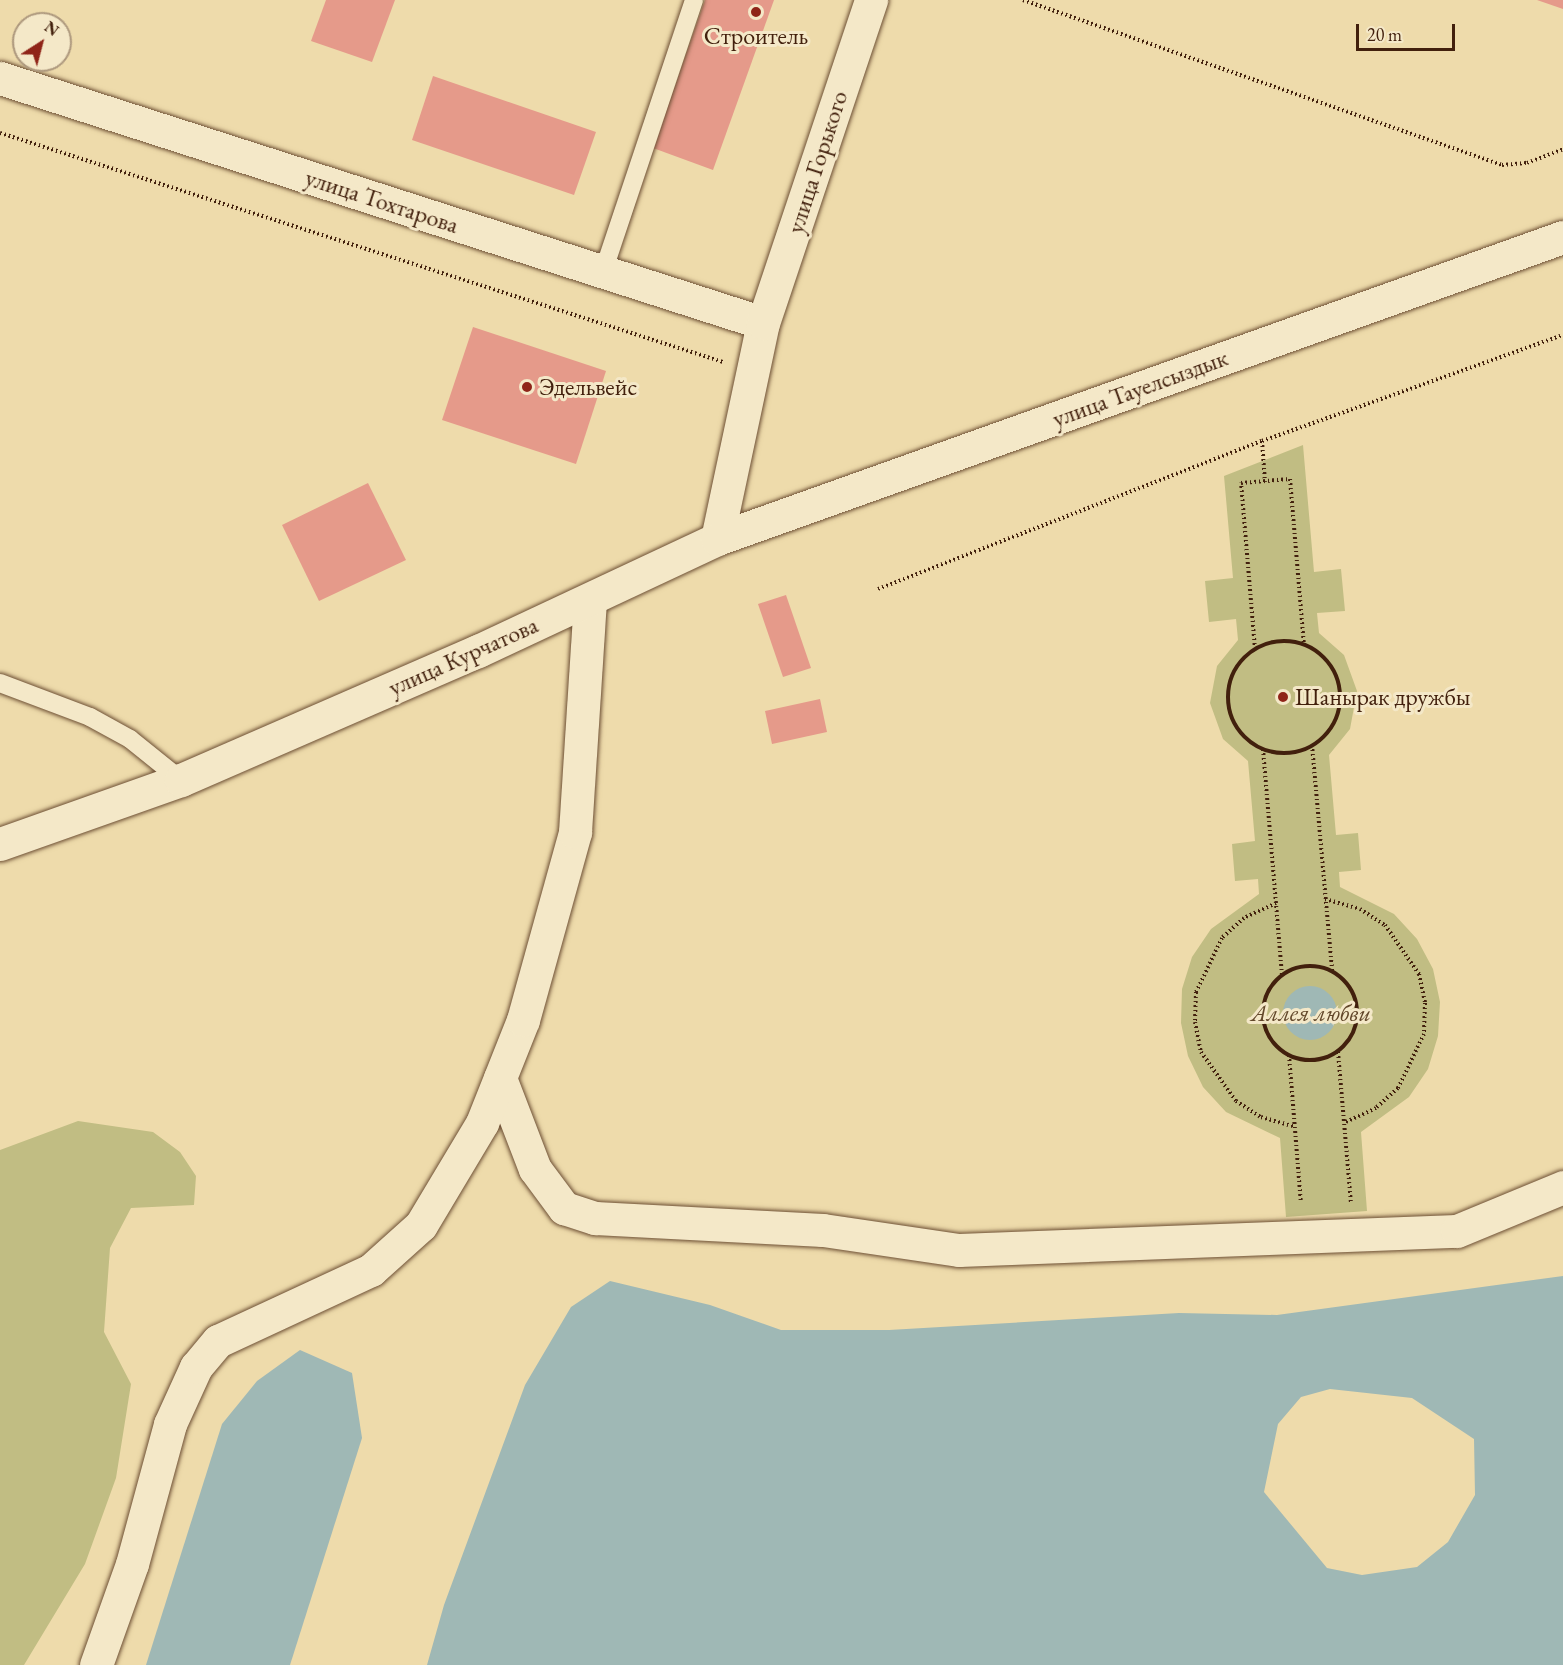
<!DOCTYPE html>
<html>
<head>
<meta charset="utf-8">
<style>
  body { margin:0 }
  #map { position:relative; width:1563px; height:1665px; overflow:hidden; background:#eedbab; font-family:"EB Garamond",serif }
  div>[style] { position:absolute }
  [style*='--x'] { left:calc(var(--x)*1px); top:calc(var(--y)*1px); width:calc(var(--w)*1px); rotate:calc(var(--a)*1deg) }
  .green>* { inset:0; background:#c1bd83 }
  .water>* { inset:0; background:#9fb8b5 }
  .round { border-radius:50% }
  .building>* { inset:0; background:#e59a8a }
  .path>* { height:4px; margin-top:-2px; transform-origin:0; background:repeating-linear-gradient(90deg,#42200d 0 1.5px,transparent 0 4.5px) }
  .path>.ring { margin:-2px; padding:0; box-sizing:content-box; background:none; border:4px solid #42200d; border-radius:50% }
  .roads { filter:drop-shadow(0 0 2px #6d4f34) drop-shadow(0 0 2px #6d4f34) }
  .lane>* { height:18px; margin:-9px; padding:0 9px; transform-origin:9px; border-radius:9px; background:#f4e8c8 }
  .street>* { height:33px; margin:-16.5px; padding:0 16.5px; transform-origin:16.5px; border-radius:16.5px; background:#f4e8c8 }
  .secondary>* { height:33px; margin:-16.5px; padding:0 16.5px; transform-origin:16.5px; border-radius:16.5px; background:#f4e8c8 }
  .dots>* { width:16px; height:16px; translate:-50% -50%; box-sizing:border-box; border:3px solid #f4e8c8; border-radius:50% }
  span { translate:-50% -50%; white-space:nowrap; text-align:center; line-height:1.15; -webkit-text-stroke:6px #f4e8c8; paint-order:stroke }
  .poi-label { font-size:24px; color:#42200d }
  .left { translate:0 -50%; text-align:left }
  .street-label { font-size:24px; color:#42200d }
  .park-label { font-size:24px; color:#62472a; font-style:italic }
  .north { position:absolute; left:12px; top:12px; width:60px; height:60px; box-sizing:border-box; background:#f4e8c8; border:2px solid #ad987d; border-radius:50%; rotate:36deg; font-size:16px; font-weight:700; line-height:24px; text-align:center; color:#42200d }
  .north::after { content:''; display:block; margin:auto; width:21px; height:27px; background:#8f2418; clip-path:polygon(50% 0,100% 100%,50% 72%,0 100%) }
  .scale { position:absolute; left:1356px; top:24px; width:99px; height:27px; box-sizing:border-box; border:3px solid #42200d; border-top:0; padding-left:8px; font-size:18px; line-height:21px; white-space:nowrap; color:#42200d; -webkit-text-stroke:4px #f4e8c8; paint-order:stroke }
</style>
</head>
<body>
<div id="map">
  <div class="green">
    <div style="clip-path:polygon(1303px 445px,1314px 572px,1341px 569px,1345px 611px,1317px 613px,1319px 633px,1344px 655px,1357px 691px,1350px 729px,1329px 755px,1336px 835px,1358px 833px,1361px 870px,1339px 872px,1340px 887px,1394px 914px,1417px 939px,1433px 969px,1440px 1002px,1438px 1036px,1428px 1069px,1409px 1097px,1361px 1132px,1367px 1211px,1286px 1217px,1280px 1138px,1226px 1112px,1203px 1087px,1188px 1056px,1181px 1023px,1182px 989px,1192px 957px,1211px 929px,1259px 894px,1258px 879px,1235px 881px,1232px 844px,1255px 841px,1248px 761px,1223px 739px,1210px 703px,1217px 666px,1238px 640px,1236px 619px,1209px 622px,1205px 581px,1233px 578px,1224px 476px)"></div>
    <div style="clip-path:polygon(78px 1121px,153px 1132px,180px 1152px,196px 1176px,194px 1205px,131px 1208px,110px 1248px,104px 1332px,131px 1384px,116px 1478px,85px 1564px,24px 1665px,0 1665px,0 1150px)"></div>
  </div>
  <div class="water">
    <div class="round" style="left:1283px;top:986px;width:54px;height:54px"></div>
    <div style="clip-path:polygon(evenodd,1563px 1276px,1563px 1665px,427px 1665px,444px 1605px,525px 1385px,571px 1307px,610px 1281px,710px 1305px,781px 1330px,889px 1330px,1179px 1313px,1277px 1315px,1563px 1276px,1330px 1389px,1412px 1398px,1474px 1439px,1475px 1495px,1448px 1542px,1417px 1567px,1362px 1575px,1327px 1568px,1264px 1492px,1278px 1424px,1301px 1397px,1330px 1389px)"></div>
    <div style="clip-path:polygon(300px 1350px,352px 1373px,362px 1438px,290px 1665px,146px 1665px,222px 1424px,257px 1381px)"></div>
  </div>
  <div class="building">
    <div style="clip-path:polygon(326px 0,395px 0,372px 62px,311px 41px)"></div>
    <div style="clip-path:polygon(705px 0,774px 0,713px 170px,653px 148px)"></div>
    <div style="clip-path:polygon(1537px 0,1563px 0,1563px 9px)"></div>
    <div style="clip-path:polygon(433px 76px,596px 132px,574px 195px,412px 140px)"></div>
    <div style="clip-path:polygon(473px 327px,606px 371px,576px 464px,442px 420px)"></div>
    <div style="clip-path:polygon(368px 483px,406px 560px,319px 601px,282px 525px)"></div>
    <div style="clip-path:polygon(786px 595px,811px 668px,783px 677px,758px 604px)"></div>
    <div style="clip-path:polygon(820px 699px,827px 732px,772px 744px,765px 711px)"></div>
  </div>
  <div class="path">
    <div style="--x:1023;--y:0;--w:507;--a:19.01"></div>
    <div style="--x:1502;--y:165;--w:25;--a:-5"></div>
    <div style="--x:1527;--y:163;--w:39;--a:-21"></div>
    <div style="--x:0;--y:133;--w:758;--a:17.57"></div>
    <div style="--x:1262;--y:441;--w:41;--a:85.8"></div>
    <div style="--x:878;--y:589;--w:412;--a:-21.1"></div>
    <div style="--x:1262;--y:441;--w:319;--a:-19.4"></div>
    <div class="ring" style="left:1228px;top:641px;width:108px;height:108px"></div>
    <div style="--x:1255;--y:649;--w:167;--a:-94.8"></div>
    <div style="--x:1241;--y:483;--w:49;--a:-4.7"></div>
    <div style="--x:1290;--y:479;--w:167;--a:85.2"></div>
    <div style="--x:1312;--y:745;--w:227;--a:84.9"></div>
    <div style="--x:1263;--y:749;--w:226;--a:85.2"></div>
    <div style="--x:1325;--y:899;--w:36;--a:16"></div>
    <div style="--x:1360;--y:909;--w:30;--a:33"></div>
    <div style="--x:1385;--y:925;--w:60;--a:55.2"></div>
    <div style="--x:1419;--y:974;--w:30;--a:78"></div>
    <div style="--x:1425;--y:1003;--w:31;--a:92"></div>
    <div style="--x:1424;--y:1034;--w:60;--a:115.7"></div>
    <div style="--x:1398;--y:1088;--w:30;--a:138"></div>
    <div style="--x:1376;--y:1108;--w:35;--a:155"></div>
    <div style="--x:1276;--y:903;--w:35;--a:155"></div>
    <div style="--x:1244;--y:918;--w:30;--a:138"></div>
    <div style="--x:1222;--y:938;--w:60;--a:115.7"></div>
    <div style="--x:1196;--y:992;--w:30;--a:92"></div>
    <div style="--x:1195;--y:1022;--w:31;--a:79"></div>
    <div style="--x:1201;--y:1052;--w:60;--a:54.5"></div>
    <div style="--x:1236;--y:1101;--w:30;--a:33"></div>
    <div style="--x:1261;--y:1117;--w:35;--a:16"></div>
    <div class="ring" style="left:1263px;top:966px;width:90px;height:90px"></div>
    <div style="--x:1338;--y:1052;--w:152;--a:85.1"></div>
    <div style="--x:1289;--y:1055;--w:148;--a:85.4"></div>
  </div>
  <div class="roads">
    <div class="lane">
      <div style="--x:603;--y:272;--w:287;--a:-71.5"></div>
      <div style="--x:0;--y:683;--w:96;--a:20.7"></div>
      <div style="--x:90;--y:717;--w:46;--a:28.8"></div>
      <div style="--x:130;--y:739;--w:65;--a:38.8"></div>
    </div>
    <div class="street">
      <div style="--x:0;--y:78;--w:801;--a:17.8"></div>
      <div style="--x:717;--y:539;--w:221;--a:-78"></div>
      <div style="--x:763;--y:323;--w:341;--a:-71.5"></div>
      <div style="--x:500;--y:1078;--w:97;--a:69"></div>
      <div style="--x:535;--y:1169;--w:49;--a:53.4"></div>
      <div style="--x:564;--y:1208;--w:33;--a:18"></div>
      <div style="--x:595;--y:1218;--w:228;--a:3"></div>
      <div style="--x:823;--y:1230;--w:137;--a:8.4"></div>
      <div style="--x:959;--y:1250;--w:498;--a:-2.2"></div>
      <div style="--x:1457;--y:1231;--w:115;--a:-22.5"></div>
      <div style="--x:96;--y:1665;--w:107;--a:-70.4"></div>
      <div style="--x:132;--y:1564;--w:145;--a:-74.8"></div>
      <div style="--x:170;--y:1424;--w:63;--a:-65.5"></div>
      <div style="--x:196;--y:1367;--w:34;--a:-50"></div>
      <div style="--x:218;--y:1341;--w:169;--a:-24.9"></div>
      <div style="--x:371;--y:1270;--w:67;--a:-42"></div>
      <div style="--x:421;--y:1225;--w:119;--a:-59.1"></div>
      <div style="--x:482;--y:1123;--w:111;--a:-68.3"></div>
      <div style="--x:523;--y:1020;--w:195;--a:-74.5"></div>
      <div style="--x:575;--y:832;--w:233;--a:-86.3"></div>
    </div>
    <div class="secondary">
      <div style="--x:0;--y:844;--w:192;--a:-19.5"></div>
      <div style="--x:181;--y:780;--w:324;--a:-23.5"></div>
      <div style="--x:478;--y:651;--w:264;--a:-25.1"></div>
      <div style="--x:717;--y:539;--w:898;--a:-19.65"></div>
    </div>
  </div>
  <div class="dots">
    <div style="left:756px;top:12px;background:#8f2418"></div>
    <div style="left:527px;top:387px;background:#8f2418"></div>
    <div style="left:1283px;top:697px;background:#8f2418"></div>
  </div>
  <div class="poi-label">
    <span style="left:756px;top:36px">Строитель</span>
    <span class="left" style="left:539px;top:387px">Эдельвейс</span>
    <span class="left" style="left:1295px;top:697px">Шанырак дружбы</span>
  </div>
  <div class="street-label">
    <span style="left:817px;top:162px;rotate:-72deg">улица Горького</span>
    <span style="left:382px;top:201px;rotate:18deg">улица Тохтарова</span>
    <span style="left:1140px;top:388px;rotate:-20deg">улица Тауелсыздык</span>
    <span style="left:463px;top:656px;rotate:-24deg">улица Курчатова</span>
  </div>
  <div class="park-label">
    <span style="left:1311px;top:1013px">Аллея любви</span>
  </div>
  <div class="north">N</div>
  <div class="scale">20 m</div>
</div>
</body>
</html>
